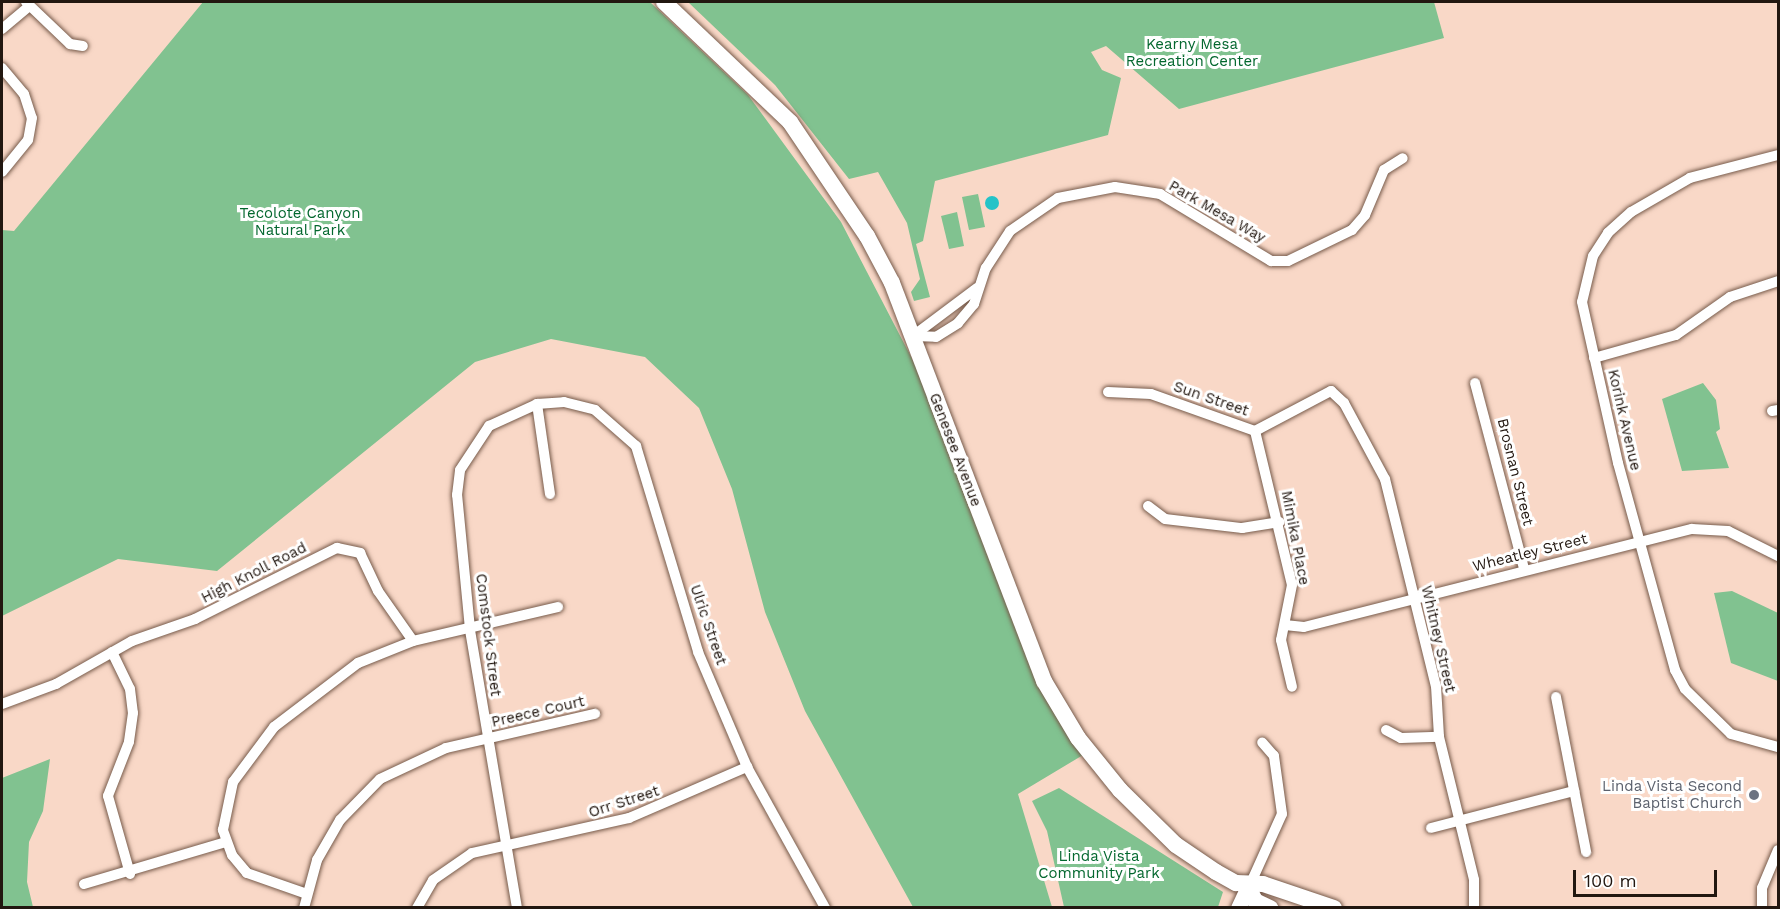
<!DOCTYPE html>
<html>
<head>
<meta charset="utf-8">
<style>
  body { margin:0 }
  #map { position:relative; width:1780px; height:909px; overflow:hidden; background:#f9d8c7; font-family:"Work Sans",sans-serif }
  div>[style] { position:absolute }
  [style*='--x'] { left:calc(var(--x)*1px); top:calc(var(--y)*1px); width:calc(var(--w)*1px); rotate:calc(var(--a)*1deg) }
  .green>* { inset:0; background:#81c290 }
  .water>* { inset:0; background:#24c3c8 }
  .round { border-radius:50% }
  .roads { filter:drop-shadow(0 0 2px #775b4b) drop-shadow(0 0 2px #775b4b) }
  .street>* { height:10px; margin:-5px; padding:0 5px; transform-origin:5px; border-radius:5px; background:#fff }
  .secondary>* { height:15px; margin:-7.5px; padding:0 7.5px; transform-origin:7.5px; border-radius:7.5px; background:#fff }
  .primary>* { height:16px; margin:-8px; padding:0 8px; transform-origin:8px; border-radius:8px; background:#fff }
  .dots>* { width:16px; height:16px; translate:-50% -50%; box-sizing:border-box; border:3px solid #fff; border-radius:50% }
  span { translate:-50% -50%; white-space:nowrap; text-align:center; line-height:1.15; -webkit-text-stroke:6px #fff; paint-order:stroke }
  .park-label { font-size:15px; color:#03672e }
  .street-label { font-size:15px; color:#221710 }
  .worship-label { font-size:15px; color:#5b616d }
  .right { translate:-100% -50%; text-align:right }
  .frame { position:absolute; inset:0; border:3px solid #221710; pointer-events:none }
  .scale { position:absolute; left:1573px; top:870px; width:144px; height:27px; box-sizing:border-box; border:3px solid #221710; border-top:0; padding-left:8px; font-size:18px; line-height:21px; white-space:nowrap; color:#221710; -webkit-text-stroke:4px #fff; paint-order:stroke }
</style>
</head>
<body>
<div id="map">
  <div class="green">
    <div style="clip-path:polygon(203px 2px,650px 2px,748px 95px,841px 222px,920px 374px,1034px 670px,1083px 755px,1018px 794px,1052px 907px,913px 907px,805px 711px,765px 612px,732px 489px,699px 408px,645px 357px,551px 339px,475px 362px,217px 571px,118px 559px,2px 616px,2px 230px,14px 231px)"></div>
    <div style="clip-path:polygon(688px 2px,1434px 2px,1444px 38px,1179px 109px,1106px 46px,1091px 52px,1102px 70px,1121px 78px,1108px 135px,935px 181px,923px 241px,916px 244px,930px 297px,914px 301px,911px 292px,920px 279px,907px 223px,878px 172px,849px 179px,775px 85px)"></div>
    <div style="clip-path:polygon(978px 194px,985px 227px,969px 230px,962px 197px)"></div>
    <div style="clip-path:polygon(957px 212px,964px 246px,949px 249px,941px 216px)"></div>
    <div style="clip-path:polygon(1703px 383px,1716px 400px,1720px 429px,1716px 432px,1729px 468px,1682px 471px,1662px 399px)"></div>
    <div style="clip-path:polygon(1732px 591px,1778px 613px,1778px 681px,1731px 663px,1714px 593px)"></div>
    <div style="clip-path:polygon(50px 759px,43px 811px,29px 842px,27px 882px,33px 907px,2px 907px,2px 778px)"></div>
    <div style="clip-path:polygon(1059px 788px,1223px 892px,1218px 907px,1064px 907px,1047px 831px,1032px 801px)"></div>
  </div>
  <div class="water">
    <div class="round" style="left:985px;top:196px;width:14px;height:14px"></div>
  </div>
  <div class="roads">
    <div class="street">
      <div style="--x:26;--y:2;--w:61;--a:43.7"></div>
      <div style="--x:70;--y:44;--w:13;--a:9"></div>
      <div style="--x:2;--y:29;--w:35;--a:-40"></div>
      <div style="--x:2;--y:68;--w:34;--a:50"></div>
      <div style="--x:24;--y:94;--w:25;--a:72"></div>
      <div style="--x:32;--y:118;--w:22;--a:100"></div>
      <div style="--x:28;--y:140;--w:41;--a:129.1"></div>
      <div style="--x:1778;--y:155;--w:91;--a:165.4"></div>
      <div style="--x:1690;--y:178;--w:68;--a:150"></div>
      <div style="--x:1631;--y:212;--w:31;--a:138"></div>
      <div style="--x:1608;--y:233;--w:27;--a:123"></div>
      <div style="--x:1593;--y:256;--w:47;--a:103.4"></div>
      <div style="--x:1582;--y:302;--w:165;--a:77.4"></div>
      <div style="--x:1618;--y:463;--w:215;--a:74.6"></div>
      <div style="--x:1675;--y:670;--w:21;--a:62"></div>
      <div style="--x:1685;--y:689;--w:64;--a:44.4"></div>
      <div style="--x:1731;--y:734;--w:49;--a:15.5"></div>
      <div style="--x:913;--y:336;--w:23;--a:2"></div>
      <div style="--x:936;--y:337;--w:26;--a:-32"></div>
      <div style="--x:958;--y:323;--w:25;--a:-50"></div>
      <div style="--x:974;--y:304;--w:38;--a:-72"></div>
      <div style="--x:986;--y:268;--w:44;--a:-57"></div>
      <div style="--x:1010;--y:231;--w:58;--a:-34.5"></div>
      <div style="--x:1058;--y:198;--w:58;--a:-10.9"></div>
      <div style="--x:1115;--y:187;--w:46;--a:8.8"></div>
      <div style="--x:1160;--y:194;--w:130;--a:31.1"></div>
      <div style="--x:1271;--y:261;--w:17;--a:0"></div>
      <div style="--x:1288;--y:261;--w:71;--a:-25.8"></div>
      <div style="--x:1352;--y:230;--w:20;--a:-49"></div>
      <div style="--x:1365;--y:215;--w:49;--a:-67.1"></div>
      <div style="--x:1384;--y:170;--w:22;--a:-32"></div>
      <div style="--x:913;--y:336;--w:80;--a:-36.9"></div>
      <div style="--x:1594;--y:358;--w:85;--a:-15.7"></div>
      <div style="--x:1676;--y:335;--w:66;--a:-35.1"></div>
      <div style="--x:1730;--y:297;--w:51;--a:-18.4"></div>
      <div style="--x:1475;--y:383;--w:192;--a:75.2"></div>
      <div style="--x:1108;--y:392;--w:43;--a:2.7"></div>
      <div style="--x:1151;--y:394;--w:110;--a:19.6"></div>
      <div style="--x:1255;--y:431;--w:86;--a:-27.8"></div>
      <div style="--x:1331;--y:391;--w:18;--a:43"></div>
      <div style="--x:1344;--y:403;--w:86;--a:61.7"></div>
      <div style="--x:1385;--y:479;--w:213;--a:76.2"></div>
      <div style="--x:1436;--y:686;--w:51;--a:86.6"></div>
      <div style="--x:1439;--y:737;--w:147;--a:76.2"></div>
      <div style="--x:1474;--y:880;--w:28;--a:90"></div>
      <div style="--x:537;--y:404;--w:91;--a:81.8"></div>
      <div style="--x:1772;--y:411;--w:6;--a:-9"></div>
      <div style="--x:1255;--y:431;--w:158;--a:76.5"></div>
      <div style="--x:1292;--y:585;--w:56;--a:101.3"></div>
      <div style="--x:1281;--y:640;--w:48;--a:76.8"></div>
      <div style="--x:1148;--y:506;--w:21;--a:37"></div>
      <div style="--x:1165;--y:519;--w:78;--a:6.7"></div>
      <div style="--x:1242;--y:528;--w:38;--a:-9"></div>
      <div style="--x:1285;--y:625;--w:19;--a:6"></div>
      <div style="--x:1304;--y:627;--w:400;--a:-14.2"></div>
      <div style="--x:1692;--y:529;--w:36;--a:3"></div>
      <div style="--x:1728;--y:531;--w:56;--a:26.6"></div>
      <div style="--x:112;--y:652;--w:41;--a:64.1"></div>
      <div style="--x:130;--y:689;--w:24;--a:83"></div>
      <div style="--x:133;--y:713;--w:29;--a:98"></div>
      <div style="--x:129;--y:742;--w:58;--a:111.3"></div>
      <div style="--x:108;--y:796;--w:81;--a:74.2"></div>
      <div style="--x:1556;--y:697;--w:158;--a:79"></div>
      <div style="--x:2;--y:704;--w:58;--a:-20.3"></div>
      <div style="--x:56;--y:684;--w:87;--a:-29.5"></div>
      <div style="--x:132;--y:641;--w:67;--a:-19.2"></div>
      <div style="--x:195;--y:619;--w:159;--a:-26.6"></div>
      <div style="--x:337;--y:548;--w:24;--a:12"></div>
      <div style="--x:360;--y:553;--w:42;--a:64.7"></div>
      <div style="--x:378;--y:591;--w:61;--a:55"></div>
      <div style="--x:1386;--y:730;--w:17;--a:28"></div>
      <div style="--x:1401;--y:738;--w:38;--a:-2"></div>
      <div style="--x:1431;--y:828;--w:148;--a:-14.5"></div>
      <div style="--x:84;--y:884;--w:148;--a:-16.5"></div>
      <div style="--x:1249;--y:887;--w:80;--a:-65.7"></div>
      <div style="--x:1282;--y:814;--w:59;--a:-97.9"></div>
      <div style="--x:1274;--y:756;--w:18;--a:-131"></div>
      <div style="--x:307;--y:894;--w:64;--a:-160.7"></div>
      <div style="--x:247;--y:873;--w:23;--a:-130"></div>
      <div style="--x:232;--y:855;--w:27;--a:-110"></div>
      <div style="--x:223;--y:830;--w:49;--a:-78.2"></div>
      <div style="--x:233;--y:782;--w:69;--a:-53.3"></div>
      <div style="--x:274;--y:727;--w:106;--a:-37.3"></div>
      <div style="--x:358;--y:663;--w:59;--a:-21.8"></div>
      <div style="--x:413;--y:641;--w:149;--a:-13.2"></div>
      <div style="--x:304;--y:908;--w:50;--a:-74.8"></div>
      <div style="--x:317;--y:860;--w:46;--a:-60.1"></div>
      <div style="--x:340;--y:820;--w:57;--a:-45.7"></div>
      <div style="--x:380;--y:779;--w:73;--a:-25.2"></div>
      <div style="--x:446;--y:748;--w:153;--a:-12.9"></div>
      <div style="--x:417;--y:908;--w:32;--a:-60"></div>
      <div style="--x:433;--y:880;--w:47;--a:-34.7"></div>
      <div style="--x:472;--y:853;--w:161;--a:-12.6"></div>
      <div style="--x:629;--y:818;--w:129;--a:-23.4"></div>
      <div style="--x:517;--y:908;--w:283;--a:-99.6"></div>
      <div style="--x:470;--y:629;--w:135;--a:-95.5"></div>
      <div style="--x:457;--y:495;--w:25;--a:-83"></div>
      <div style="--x:460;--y:470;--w:53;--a:-56.6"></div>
      <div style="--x:489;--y:426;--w:53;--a:-24.6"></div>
      <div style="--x:537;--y:404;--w:27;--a:-4"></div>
      <div style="--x:564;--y:402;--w:32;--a:14"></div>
      <div style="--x:595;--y:410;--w:55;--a:41.3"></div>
      <div style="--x:636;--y:446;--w:215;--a:73.2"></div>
      <div style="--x:698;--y:652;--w:125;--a:66.9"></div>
      <div style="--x:747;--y:767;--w:161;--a:61"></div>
      <div style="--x:1762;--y:908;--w:20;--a:-90"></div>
      <div style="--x:1762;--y:888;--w:41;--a:-67.2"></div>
    </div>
    <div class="secondary">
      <div style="--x:1238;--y:908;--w:23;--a:-65"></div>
    </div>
    <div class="primary">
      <div style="--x:664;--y:2;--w:174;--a:43.6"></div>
      <div style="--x:790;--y:122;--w:138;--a:56"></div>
      <div style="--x:867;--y:236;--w:53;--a:62"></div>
      <div style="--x:892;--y:283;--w:426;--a:69.1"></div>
      <div style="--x:1044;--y:681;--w:66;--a:59.2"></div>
      <div style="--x:1078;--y:738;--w:67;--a:51.1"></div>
      <div style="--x:1120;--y:790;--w:78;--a:44.5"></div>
      <div style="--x:1176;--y:845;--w:48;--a:34"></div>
      <div style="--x:1216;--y:872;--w:23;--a:29"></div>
      <div style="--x:1236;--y:883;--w:27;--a:2"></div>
      <div style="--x:1263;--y:884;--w:75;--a:18.7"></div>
      <div style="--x:1248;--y:887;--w:16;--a:63"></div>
      <div style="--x:1255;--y:901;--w:17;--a:25"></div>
    </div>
  </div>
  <div class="dots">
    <div style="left:1754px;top:795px;background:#6b7280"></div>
  </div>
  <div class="park-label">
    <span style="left:1192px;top:53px">Kearny Mesa<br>Recreation Center</span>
    <span style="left:300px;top:222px">Tecolote Canyon<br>Natural Park</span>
    <span style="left:1099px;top:865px">Linda Vista<br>Community Park</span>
  </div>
  <div class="street-label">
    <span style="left:1217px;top:212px;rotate:30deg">Park Mesa Way</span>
    <span style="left:1211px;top:399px;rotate:19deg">Sun Street</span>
    <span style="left:1624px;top:420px;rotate:77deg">Korink Avenue</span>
    <span style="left:955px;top:450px;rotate:69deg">Genesee Avenue</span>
    <span style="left:1515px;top:472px;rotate:76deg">Brosnan Street</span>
    <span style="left:1295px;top:538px;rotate:79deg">Mimika Place</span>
    <span style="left:1530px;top:553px;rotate:-14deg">Wheatley Street</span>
    <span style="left:254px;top:573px;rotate:-27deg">High Knoll Road</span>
    <span style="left:708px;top:625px;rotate:71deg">Ulric Street</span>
    <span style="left:488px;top:635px;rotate:83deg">Comstock Street</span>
    <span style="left:1438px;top:639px;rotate:77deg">Whitney Street</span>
    <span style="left:538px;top:712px;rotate:-13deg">Preece Court</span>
    <span style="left:624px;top:802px;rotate:-18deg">Orr Street</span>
  </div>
  <div class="worship-label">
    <span class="right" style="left:1742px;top:795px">Linda Vista Second<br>Baptist Church</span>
  </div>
  <div class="frame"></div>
  <div class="scale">100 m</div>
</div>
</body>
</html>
